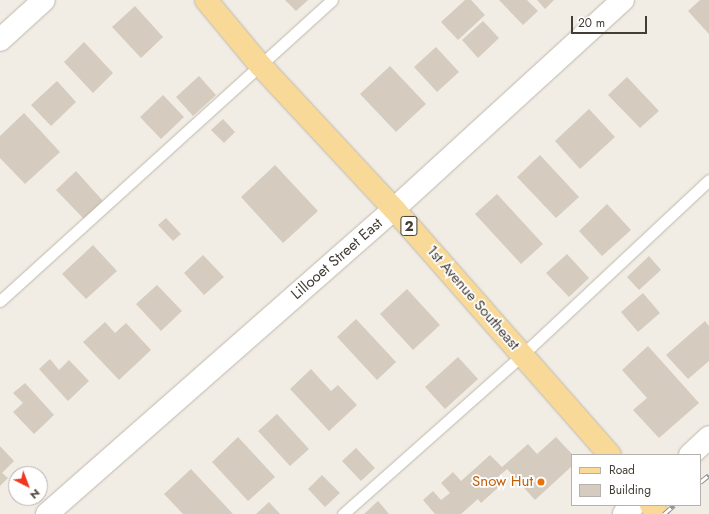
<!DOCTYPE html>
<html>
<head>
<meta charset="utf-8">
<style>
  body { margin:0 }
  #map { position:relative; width:709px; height:514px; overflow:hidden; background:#f1ede5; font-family:Jost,sans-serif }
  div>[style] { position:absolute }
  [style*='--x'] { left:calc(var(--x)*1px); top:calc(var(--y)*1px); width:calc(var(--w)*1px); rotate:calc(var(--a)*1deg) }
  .building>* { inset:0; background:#d5cbbe }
  .roads { filter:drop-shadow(0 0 1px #bfb7ab) drop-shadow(0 0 1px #bfb7ab) }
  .service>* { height:11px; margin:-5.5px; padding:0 5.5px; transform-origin:5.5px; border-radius:5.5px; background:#fff }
  .minor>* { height:22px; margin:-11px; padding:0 11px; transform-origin:11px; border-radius:11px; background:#fff }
  .tertiary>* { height:22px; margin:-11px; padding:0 11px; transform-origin:11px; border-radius:11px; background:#fff }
  .primary>* { height:22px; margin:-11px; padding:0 11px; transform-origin:11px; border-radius:11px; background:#f8d997 }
  .rail>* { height:4.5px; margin-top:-2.25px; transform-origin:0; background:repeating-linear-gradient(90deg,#fff 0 9px,#949494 0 18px); box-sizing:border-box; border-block:1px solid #949494 }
  .dots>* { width:11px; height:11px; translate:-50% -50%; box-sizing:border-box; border:2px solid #fff; border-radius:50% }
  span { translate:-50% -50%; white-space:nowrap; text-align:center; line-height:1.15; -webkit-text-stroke:3.5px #fff; paint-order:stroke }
  .shield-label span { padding:1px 3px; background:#fff; border:1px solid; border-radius:3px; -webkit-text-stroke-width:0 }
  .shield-label { font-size:14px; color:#433d35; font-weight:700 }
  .street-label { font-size:15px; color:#433d35 }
  .food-label { font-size:15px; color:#c56008 }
  .right { translate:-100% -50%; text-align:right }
  .legend { position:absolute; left:571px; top:454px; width:130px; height:52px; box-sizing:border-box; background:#fff; border:1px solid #b4b1ae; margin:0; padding:5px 7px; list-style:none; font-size:12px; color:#433d35 }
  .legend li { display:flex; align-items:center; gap:8px; height:20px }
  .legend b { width:20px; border:1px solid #b4b1ae }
  .north { position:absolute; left:8px; top:466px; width:40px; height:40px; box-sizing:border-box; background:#fff; border:1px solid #b4b1ae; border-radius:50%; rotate:138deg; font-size:11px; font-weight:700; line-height:16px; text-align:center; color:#433d35 }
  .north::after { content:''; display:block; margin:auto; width:14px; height:18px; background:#ee3720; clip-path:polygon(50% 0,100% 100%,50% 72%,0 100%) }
  .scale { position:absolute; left:571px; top:16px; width:76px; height:18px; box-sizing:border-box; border:2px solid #433d35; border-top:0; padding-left:5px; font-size:12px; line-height:14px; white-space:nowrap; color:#433d35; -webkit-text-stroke:3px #fff; paint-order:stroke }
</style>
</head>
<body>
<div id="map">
  <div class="building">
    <div style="clip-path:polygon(285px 0,308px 0,296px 11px)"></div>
    <div style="clip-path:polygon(465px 0,471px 0,485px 15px,458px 40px,441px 22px)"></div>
    <div style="clip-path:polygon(499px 0,527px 0,538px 11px,523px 25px)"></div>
    <div style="clip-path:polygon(537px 0,554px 0,545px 9px)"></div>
    <div style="clip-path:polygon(700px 0,709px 0,709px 34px,688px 11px)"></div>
    <div style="clip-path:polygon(135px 6px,163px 37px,141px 58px,112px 27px)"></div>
    <div style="clip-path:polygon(483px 21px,499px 38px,478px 58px,462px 40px)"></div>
    <div style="clip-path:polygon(84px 42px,113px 73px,93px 93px,64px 62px)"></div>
    <div style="clip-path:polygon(436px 47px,459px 72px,437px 92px,414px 67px)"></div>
    <div style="clip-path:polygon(390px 66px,426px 104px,396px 132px,360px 94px)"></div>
    <div style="clip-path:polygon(199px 76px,216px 95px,193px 116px,176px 97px)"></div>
    <div style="clip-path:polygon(627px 77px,659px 111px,640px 128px,608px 95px)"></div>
    <div style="clip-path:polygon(57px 81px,76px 102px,51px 126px,31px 105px)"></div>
    <div style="clip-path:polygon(163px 95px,184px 117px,161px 139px,140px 117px)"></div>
    <div style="clip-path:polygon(589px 109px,615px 137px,580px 169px,555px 141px)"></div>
    <div style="clip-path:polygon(24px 113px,60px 152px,25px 184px,0 158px,0 136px)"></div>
    <div style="clip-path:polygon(223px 119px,235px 132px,224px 143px,211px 130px)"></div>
    <div style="clip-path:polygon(540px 155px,579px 197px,556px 218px,517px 177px)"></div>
    <div style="clip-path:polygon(275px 165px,318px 211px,283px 243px,241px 197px)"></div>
    <div style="clip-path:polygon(76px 171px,103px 201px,84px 219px,56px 190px)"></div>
    <div style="clip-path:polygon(497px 194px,543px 244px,521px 264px,475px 214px)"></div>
    <div style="clip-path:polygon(607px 204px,631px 230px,602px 256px,579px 231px)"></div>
    <div style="clip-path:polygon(166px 218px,181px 234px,173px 241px,158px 225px)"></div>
    <div style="clip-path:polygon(93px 245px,117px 271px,86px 299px,62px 274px)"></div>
    <div style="clip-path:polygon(567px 254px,589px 278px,569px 297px,546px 273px)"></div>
    <div style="clip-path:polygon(203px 255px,224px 277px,204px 295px,184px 273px)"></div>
    <div style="clip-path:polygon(649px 256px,661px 270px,639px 290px,627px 277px)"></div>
    <div style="clip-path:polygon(157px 285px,182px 311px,161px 331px,136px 304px)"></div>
    <div style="clip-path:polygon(407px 289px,440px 325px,413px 350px,380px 314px)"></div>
    <div style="clip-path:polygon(643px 293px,660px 313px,638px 332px,621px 312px)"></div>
    <div style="clip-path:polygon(356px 319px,396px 362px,377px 380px,337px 337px)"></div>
    <div style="clip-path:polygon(705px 321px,709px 326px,709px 361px,688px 379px,666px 355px)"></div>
    <div style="clip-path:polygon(105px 322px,115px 333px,126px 323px,151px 350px,119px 380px,83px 342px)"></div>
    <div style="clip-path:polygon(648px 346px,699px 403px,659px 438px,633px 410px,647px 398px,622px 370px)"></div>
    <div style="clip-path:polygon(458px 357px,478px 379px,445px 409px,425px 387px)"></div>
    <div style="clip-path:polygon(50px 359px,59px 370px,69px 360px,89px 381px,68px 401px,39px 369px)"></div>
    <div style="clip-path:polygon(311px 369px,331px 391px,338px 385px,357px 405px,329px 431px,290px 389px)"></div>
    <div style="clip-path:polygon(25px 383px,54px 415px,34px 434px,13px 412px,23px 403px,13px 393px)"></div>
    <div style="clip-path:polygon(277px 414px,309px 449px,290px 466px,258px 431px)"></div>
    <div style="clip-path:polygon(238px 437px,275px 477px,248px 501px,212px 462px)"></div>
    <div style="clip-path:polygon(556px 437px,572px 454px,572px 466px,535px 500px,507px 469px,496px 479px,501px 485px,481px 503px,478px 499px,461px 514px,435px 514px,423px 500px,433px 491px,441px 500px,450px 493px,441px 483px,453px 472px,461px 481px,490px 455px,502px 467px,528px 444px,537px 454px)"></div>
    <div style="clip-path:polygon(0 446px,14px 461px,2px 473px,8px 478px,0 486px)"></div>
    <div style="clip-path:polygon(356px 448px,375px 468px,361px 481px,342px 461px)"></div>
    <div style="clip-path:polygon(191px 469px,233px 514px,183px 514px,164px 494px)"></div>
    <div style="clip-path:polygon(322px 475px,340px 493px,325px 507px,308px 489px)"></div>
    <div style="clip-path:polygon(378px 501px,389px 514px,364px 514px)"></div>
    <div style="clip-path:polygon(269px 502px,280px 514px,256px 514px)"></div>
  </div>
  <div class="roads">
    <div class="service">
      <div style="--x:0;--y:301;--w:448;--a:-42.2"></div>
      <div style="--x:343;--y:514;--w:239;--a:-41.6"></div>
      <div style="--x:522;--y:355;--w:256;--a:-43.1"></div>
    </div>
    <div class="minor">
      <div style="--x:0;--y:40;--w:59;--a:-42.3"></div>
      <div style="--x:690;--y:455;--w:26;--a:-43"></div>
      <div style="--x:47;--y:514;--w:462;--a:-41.3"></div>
      <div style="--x:624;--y:514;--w:13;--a:-42"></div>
    </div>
    <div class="tertiary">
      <div style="--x:394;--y:209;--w:310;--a:-42.4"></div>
    </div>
    <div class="primary">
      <div style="--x:206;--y:0;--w:85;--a:50.3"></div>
      <div style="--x:260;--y:65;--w:197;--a:47.1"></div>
      <div style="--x:394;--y:209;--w:327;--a:48.7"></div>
      <div style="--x:651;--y:505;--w:11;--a:56"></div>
    </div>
  </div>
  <div class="rail">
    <div style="--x:700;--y:482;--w:11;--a:-38"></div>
    <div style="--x:664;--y:514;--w:13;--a:-42"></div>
  </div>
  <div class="dots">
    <div style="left:541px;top:482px;background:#e8710a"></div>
  </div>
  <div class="shield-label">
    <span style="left:409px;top:226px">2</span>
  </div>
  <div class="street-label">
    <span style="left:337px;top:259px;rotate:-41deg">Lillooet Street East</span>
    <span style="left:473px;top:298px;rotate:49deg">1st Avenue Southeast</span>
  </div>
  <div class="food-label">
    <span class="right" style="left:533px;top:482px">Snow Hut</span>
  </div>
  <ul class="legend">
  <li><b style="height:5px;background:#f8d997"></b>Road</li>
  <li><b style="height:11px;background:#d5cbbe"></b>Building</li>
  </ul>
  <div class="north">N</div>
  <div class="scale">20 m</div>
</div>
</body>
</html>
